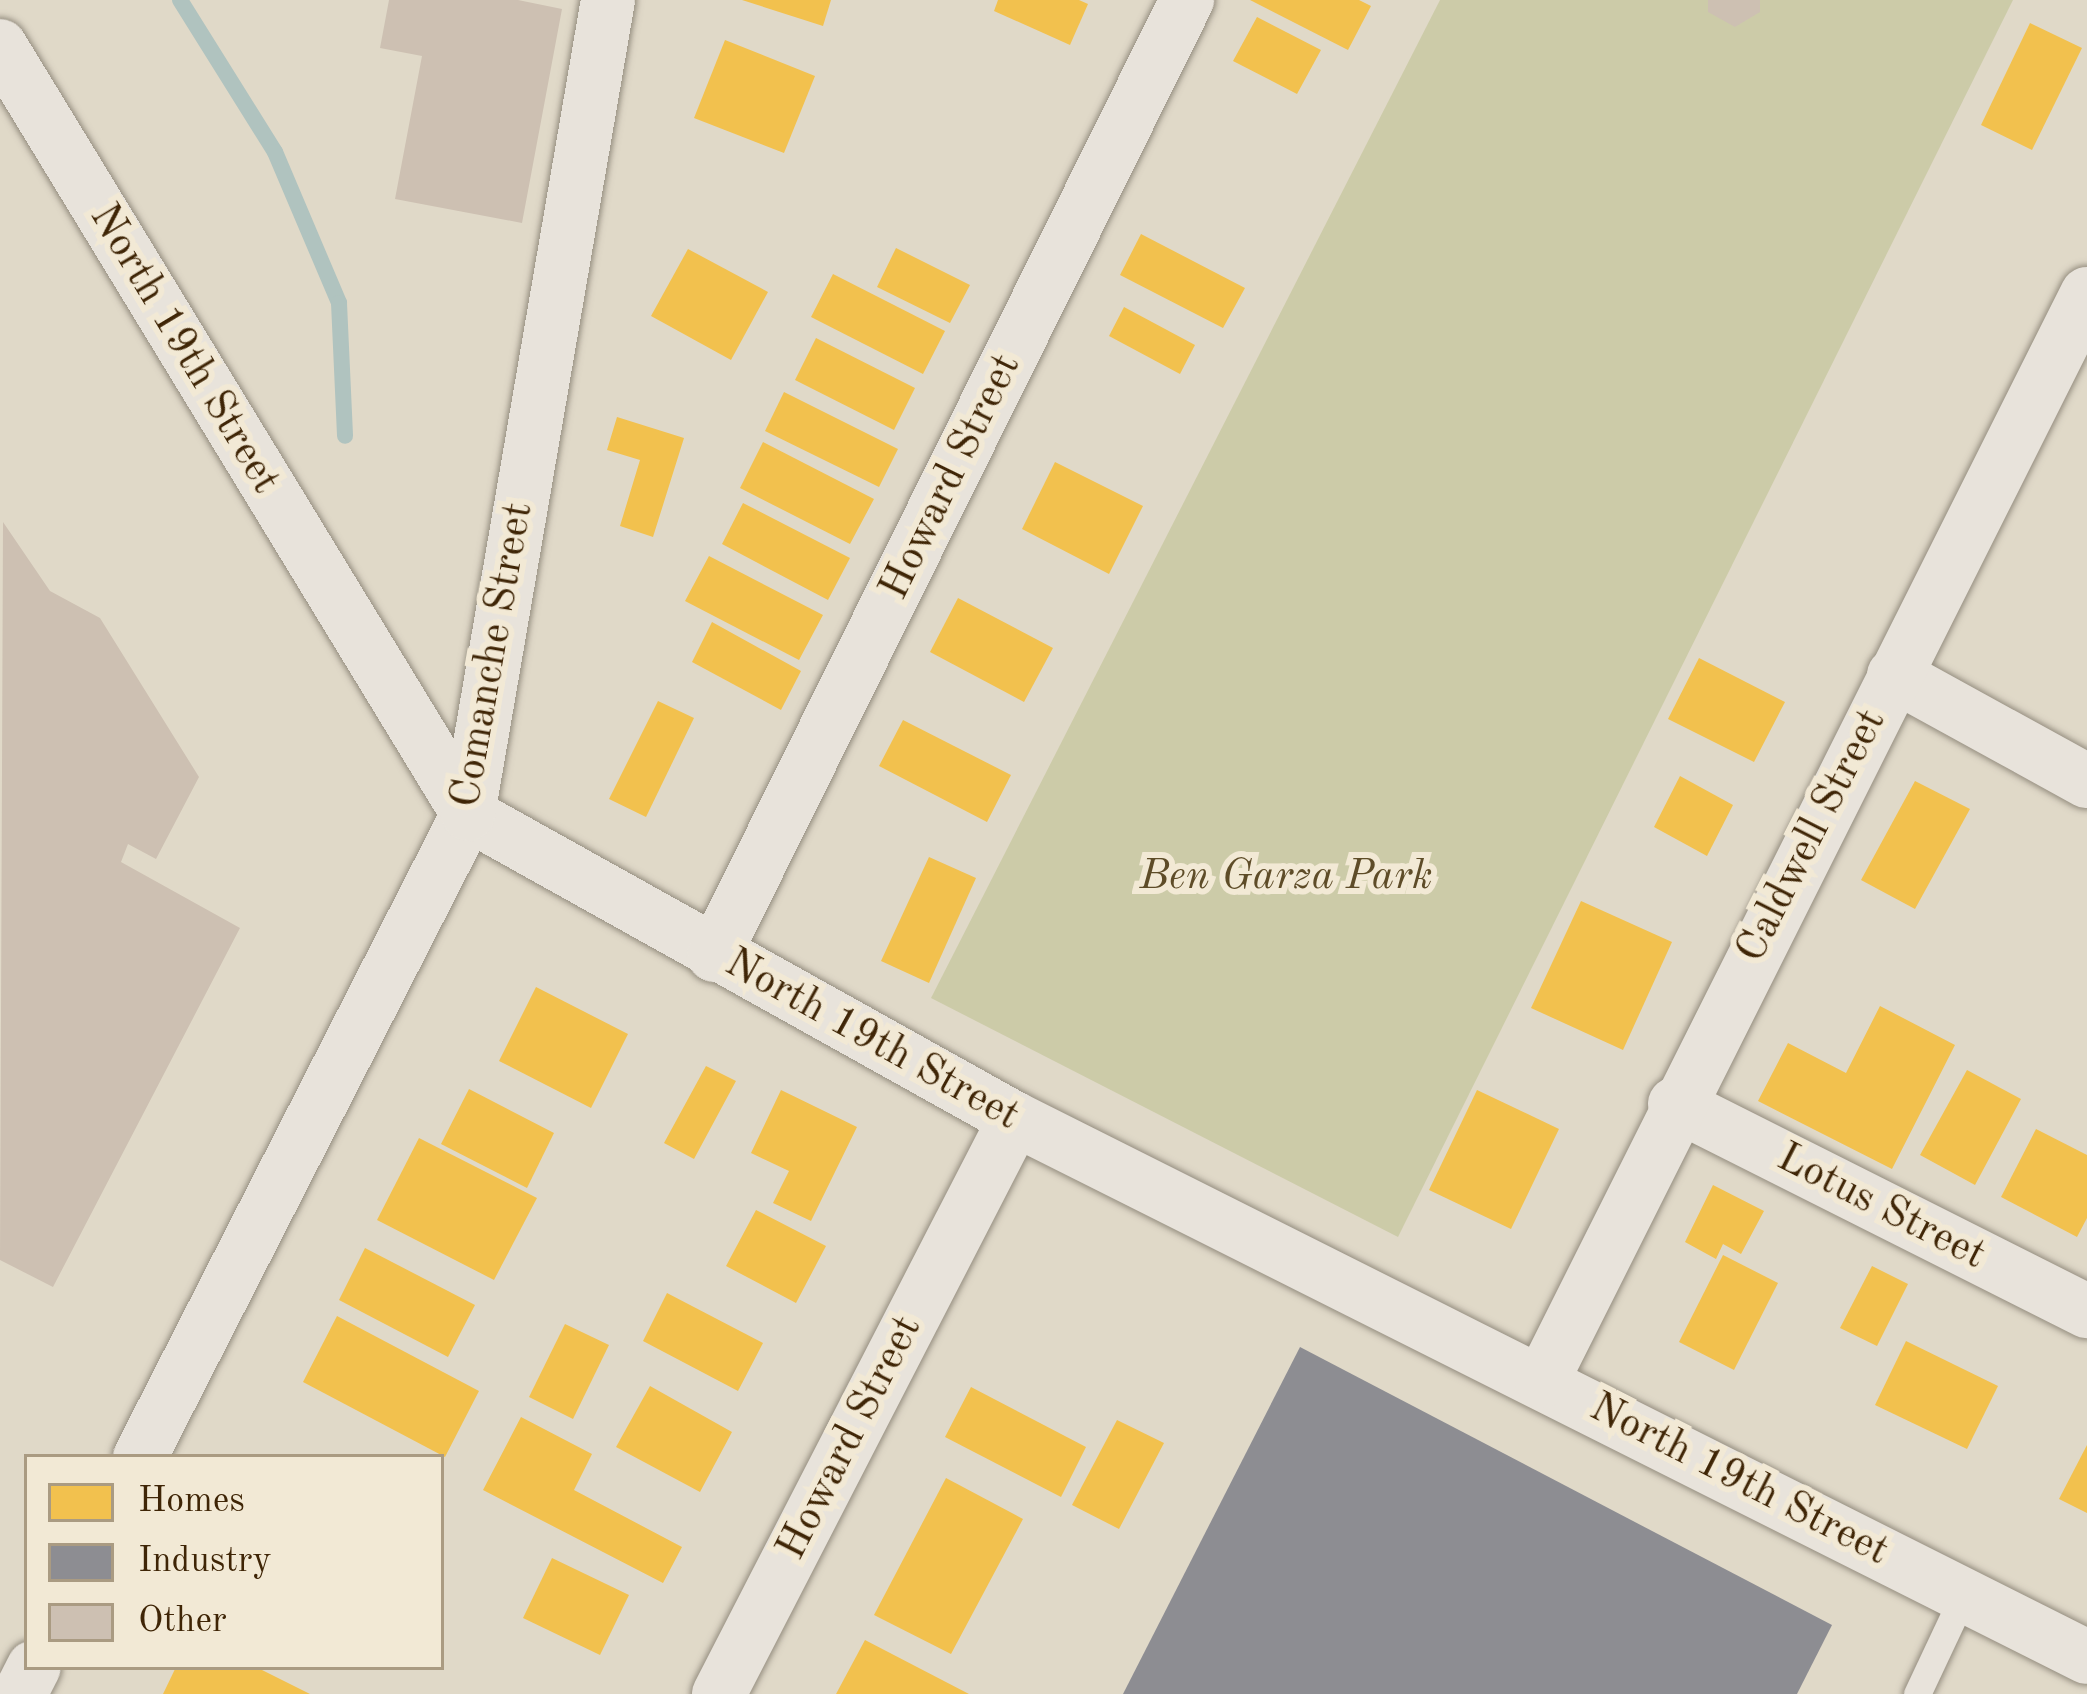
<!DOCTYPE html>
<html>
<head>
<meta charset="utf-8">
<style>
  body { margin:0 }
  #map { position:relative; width:2087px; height:1694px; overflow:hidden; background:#e0d9c8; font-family:"Old Standard TT",serif }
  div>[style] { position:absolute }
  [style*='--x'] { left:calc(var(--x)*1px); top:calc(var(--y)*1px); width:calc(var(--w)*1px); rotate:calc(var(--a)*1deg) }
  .green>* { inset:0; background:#cccba8 }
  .homes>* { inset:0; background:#f2c14e }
  .industry>* { inset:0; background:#8d8d92 }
  .stream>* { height:16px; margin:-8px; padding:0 8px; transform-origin:8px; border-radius:8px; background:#b0c3bf }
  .building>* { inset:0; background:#cdc0b2 }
  .roads { filter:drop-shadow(0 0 3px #958e80) drop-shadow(0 0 3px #958e80) }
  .service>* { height:27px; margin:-13.5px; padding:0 13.5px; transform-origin:13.5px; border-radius:13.5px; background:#e8e3db }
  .minor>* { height:54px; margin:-27px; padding:0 27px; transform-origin:27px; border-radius:27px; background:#e8e3db }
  span { translate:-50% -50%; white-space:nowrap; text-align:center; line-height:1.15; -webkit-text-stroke:12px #f2e9d5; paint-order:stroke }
  .street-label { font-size:42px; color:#3f2506 }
  .park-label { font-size:42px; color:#5e4c28; font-style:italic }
  .legend { position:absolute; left:24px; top:1454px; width:420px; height:216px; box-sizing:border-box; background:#f2e9d5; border:3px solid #aa9b82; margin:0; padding:15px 21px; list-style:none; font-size:36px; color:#3f2506 }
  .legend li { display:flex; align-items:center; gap:24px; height:60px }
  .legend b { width:60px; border:3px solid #aa9b82 }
</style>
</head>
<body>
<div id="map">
  <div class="green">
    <div style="clip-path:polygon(1440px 0,2013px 0,1398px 1237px,931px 998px)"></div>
  </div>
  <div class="homes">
    <div style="clip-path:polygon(742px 0,831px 0,823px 26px)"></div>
    <div style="clip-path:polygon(998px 0,1079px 0,1088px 4px,1070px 45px,994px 11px)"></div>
    <div style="clip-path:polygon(1250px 0,1359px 0,1371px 6px,1348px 50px)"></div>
    <div style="clip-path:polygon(1257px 17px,1321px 50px,1297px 94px,1233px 61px)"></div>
    <div style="clip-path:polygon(2030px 23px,2082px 48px,2032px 150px,1981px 125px)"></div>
    <div style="clip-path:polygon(725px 40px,815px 76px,784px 153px,694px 118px)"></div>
    <div style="clip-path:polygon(1141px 234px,1245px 288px,1223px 328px,1120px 275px)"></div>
    <div style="clip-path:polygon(896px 248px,970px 285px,950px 323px,877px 287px)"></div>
    <div style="clip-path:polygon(688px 249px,768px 292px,731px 360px,651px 316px)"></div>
    <div style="clip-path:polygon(833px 274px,945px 331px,923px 374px,811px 317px)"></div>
    <div style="clip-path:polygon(1124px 307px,1195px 345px,1180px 374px,1109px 336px)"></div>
    <div style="clip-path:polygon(816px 338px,915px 388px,894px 430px,795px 380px)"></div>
    <div style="clip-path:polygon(784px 392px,898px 449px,879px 487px,765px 431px)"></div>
    <div style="clip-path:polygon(617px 417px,684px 438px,653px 537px,620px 526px,640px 460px,607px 450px)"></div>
    <div style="clip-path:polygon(763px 442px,874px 499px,850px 544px,740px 488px)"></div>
    <div style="clip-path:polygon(1055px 462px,1143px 506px,1109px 574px,1022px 529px)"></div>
    <div style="clip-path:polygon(743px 503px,850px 558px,828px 600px,722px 544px)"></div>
    <div style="clip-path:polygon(709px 556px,823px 615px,799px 660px,685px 601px)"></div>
    <div style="clip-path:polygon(958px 598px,1053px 648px,1024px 702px,930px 652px)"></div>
    <div style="clip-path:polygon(712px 622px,801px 671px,781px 710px,692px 662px)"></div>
    <div style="clip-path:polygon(1699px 658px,1785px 702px,1754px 762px,1668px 719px)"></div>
    <div style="clip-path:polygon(658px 701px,694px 718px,646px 817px,609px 799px)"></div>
    <div style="clip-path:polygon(903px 720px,1011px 775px,987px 822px,879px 766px)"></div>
    <div style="clip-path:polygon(1680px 776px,1733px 805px,1707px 856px,1654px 827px)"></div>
    <div style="clip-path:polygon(1915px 781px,1970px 809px,1915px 909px,1861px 880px)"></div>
    <div style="clip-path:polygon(929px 857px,976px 878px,929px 983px,881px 961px)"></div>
    <div style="clip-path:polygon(1581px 901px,1672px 942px,1623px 1050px,1531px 1008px)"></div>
    <div style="clip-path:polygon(536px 987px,628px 1034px,591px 1108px,499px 1061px)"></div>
    <div style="clip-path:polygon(1880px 1006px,1955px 1045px,1892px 1169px,1758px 1101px,1788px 1043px,1846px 1073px)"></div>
    <div style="clip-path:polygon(706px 1066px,736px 1081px,694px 1159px,664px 1143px)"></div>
    <div style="clip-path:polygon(1967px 1070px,2021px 1099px,1975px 1185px,1920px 1155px)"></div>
    <div style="clip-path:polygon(469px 1089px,554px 1133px,527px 1188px,441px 1144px)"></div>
    <div style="clip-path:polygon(781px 1090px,857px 1127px,811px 1221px,773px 1203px,789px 1171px,751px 1153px)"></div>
    <div style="clip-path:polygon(1477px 1090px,1559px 1129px,1511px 1229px,1429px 1190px)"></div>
    <div style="clip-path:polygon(2036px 1129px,2087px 1155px,2087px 1218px,2077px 1237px,2001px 1197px)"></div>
    <div style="clip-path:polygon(419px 1138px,537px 1198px,494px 1280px,377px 1220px)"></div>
    <div style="clip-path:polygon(1713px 1185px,1764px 1211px,1741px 1254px,1723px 1244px,1716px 1259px,1685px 1242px)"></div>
    <div style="clip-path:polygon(756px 1210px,826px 1246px,796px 1303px,726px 1266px)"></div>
    <div style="clip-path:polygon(365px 1248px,475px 1305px,448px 1357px,339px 1300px)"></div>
    <div style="clip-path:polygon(1723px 1255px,1778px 1283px,1734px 1370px,1679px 1342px)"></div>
    <div style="clip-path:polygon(1872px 1266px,1908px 1284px,1877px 1346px,1840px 1328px)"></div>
    <div style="clip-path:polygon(667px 1293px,763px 1343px,738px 1391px,643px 1341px)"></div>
    <div style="clip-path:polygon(337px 1316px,479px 1391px,445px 1457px,303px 1382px)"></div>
    <div style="clip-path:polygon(565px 1324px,609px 1345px,573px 1419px,529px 1397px)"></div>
    <div style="clip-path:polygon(1906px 1341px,1998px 1386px,1967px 1449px,1875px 1405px)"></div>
    <div style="clip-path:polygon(650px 1386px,732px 1432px,700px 1492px,616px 1447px)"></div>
    <div style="clip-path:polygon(971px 1387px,1086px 1447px,1061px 1497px,945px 1437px)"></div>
    <div style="clip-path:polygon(521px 1417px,592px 1454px,574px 1490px,682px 1547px,663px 1583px,483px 1490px)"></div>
    <div style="clip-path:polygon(1117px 1420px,1164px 1443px,1119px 1529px,1072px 1505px)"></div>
    <div style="clip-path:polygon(2087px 1445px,2087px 1513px,2059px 1499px)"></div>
    <div style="clip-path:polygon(946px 1478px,1023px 1519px,951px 1654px,874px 1615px)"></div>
    <div style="clip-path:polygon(552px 1558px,629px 1595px,600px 1655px,523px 1618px)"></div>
    <div style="clip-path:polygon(865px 1640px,969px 1694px,836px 1694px)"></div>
    <div style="clip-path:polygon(176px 1667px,256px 1667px,310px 1694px,163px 1694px)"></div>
  </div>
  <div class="industry">
    <div style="clip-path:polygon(1300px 1347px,1832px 1625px,1797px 1694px,1123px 1694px)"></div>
  </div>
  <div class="stream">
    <div style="--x:180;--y:0;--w:179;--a:58"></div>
    <div style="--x:275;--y:152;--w:164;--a:67"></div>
    <div style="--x:339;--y:303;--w:133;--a:87.4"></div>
  </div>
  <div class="building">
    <div style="clip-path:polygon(389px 0,518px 0,562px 9px,522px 223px,395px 199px,422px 56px,380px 48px)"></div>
    <div style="clip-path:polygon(1708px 0,1760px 0,1760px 12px,1735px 27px,1708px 12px)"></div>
    <div style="clip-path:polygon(3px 522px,50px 591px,100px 618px,199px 777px,156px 859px,128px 844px,121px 862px,240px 928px,53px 1287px,0 1260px)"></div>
  </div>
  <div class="roads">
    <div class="service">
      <div style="--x:1917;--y:1694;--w:110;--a:-64.8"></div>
    </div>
    <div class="minor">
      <div style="--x:0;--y:46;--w:899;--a:58.64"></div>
      <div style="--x:468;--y:814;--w:626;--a:29.14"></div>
      <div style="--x:1015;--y:1119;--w:1199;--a:26.65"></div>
      <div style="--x:1894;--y:675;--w:220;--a:28.8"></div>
      <div style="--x:714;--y:955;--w:1066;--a:-63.65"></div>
      <div style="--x:1675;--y:1104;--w:461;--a:26.7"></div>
      <div style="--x:1542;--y:1381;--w:1216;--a:-63.37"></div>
      <div style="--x:140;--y:1457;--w:722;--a:-62.97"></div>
      <div style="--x:468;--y:814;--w:826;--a:-80.24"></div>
      <div style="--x:20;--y:1694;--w:30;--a:-63"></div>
      <div style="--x:719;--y:1694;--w:647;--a:-62.76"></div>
    </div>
  </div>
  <div class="street-label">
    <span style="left:184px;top:349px;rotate:59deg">North 19th Street</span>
    <span style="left:951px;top:477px;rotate:-64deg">Howard Street</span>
    <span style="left:493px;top:655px;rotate:-80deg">Comanche Street</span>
    <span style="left:1812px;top:836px;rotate:-63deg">Caldwell Street</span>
    <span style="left:872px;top:1040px;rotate:29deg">North 19th Street</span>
    <span style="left:1881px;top:1207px;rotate:27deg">Lotus Street</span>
    <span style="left:850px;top:1438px;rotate:-63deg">Howard Street</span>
    <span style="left:1739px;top:1480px;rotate:27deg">North 19th Street</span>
  </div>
  <div class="park-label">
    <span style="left:1286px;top:877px">Ben Garza Park</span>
  </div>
  <ul class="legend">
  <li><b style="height:33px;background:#f2c14e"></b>Homes</li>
  <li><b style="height:33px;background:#8d8d92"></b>Industry</li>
  <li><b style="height:33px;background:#cdc0b2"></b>Other</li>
  </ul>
</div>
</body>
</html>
